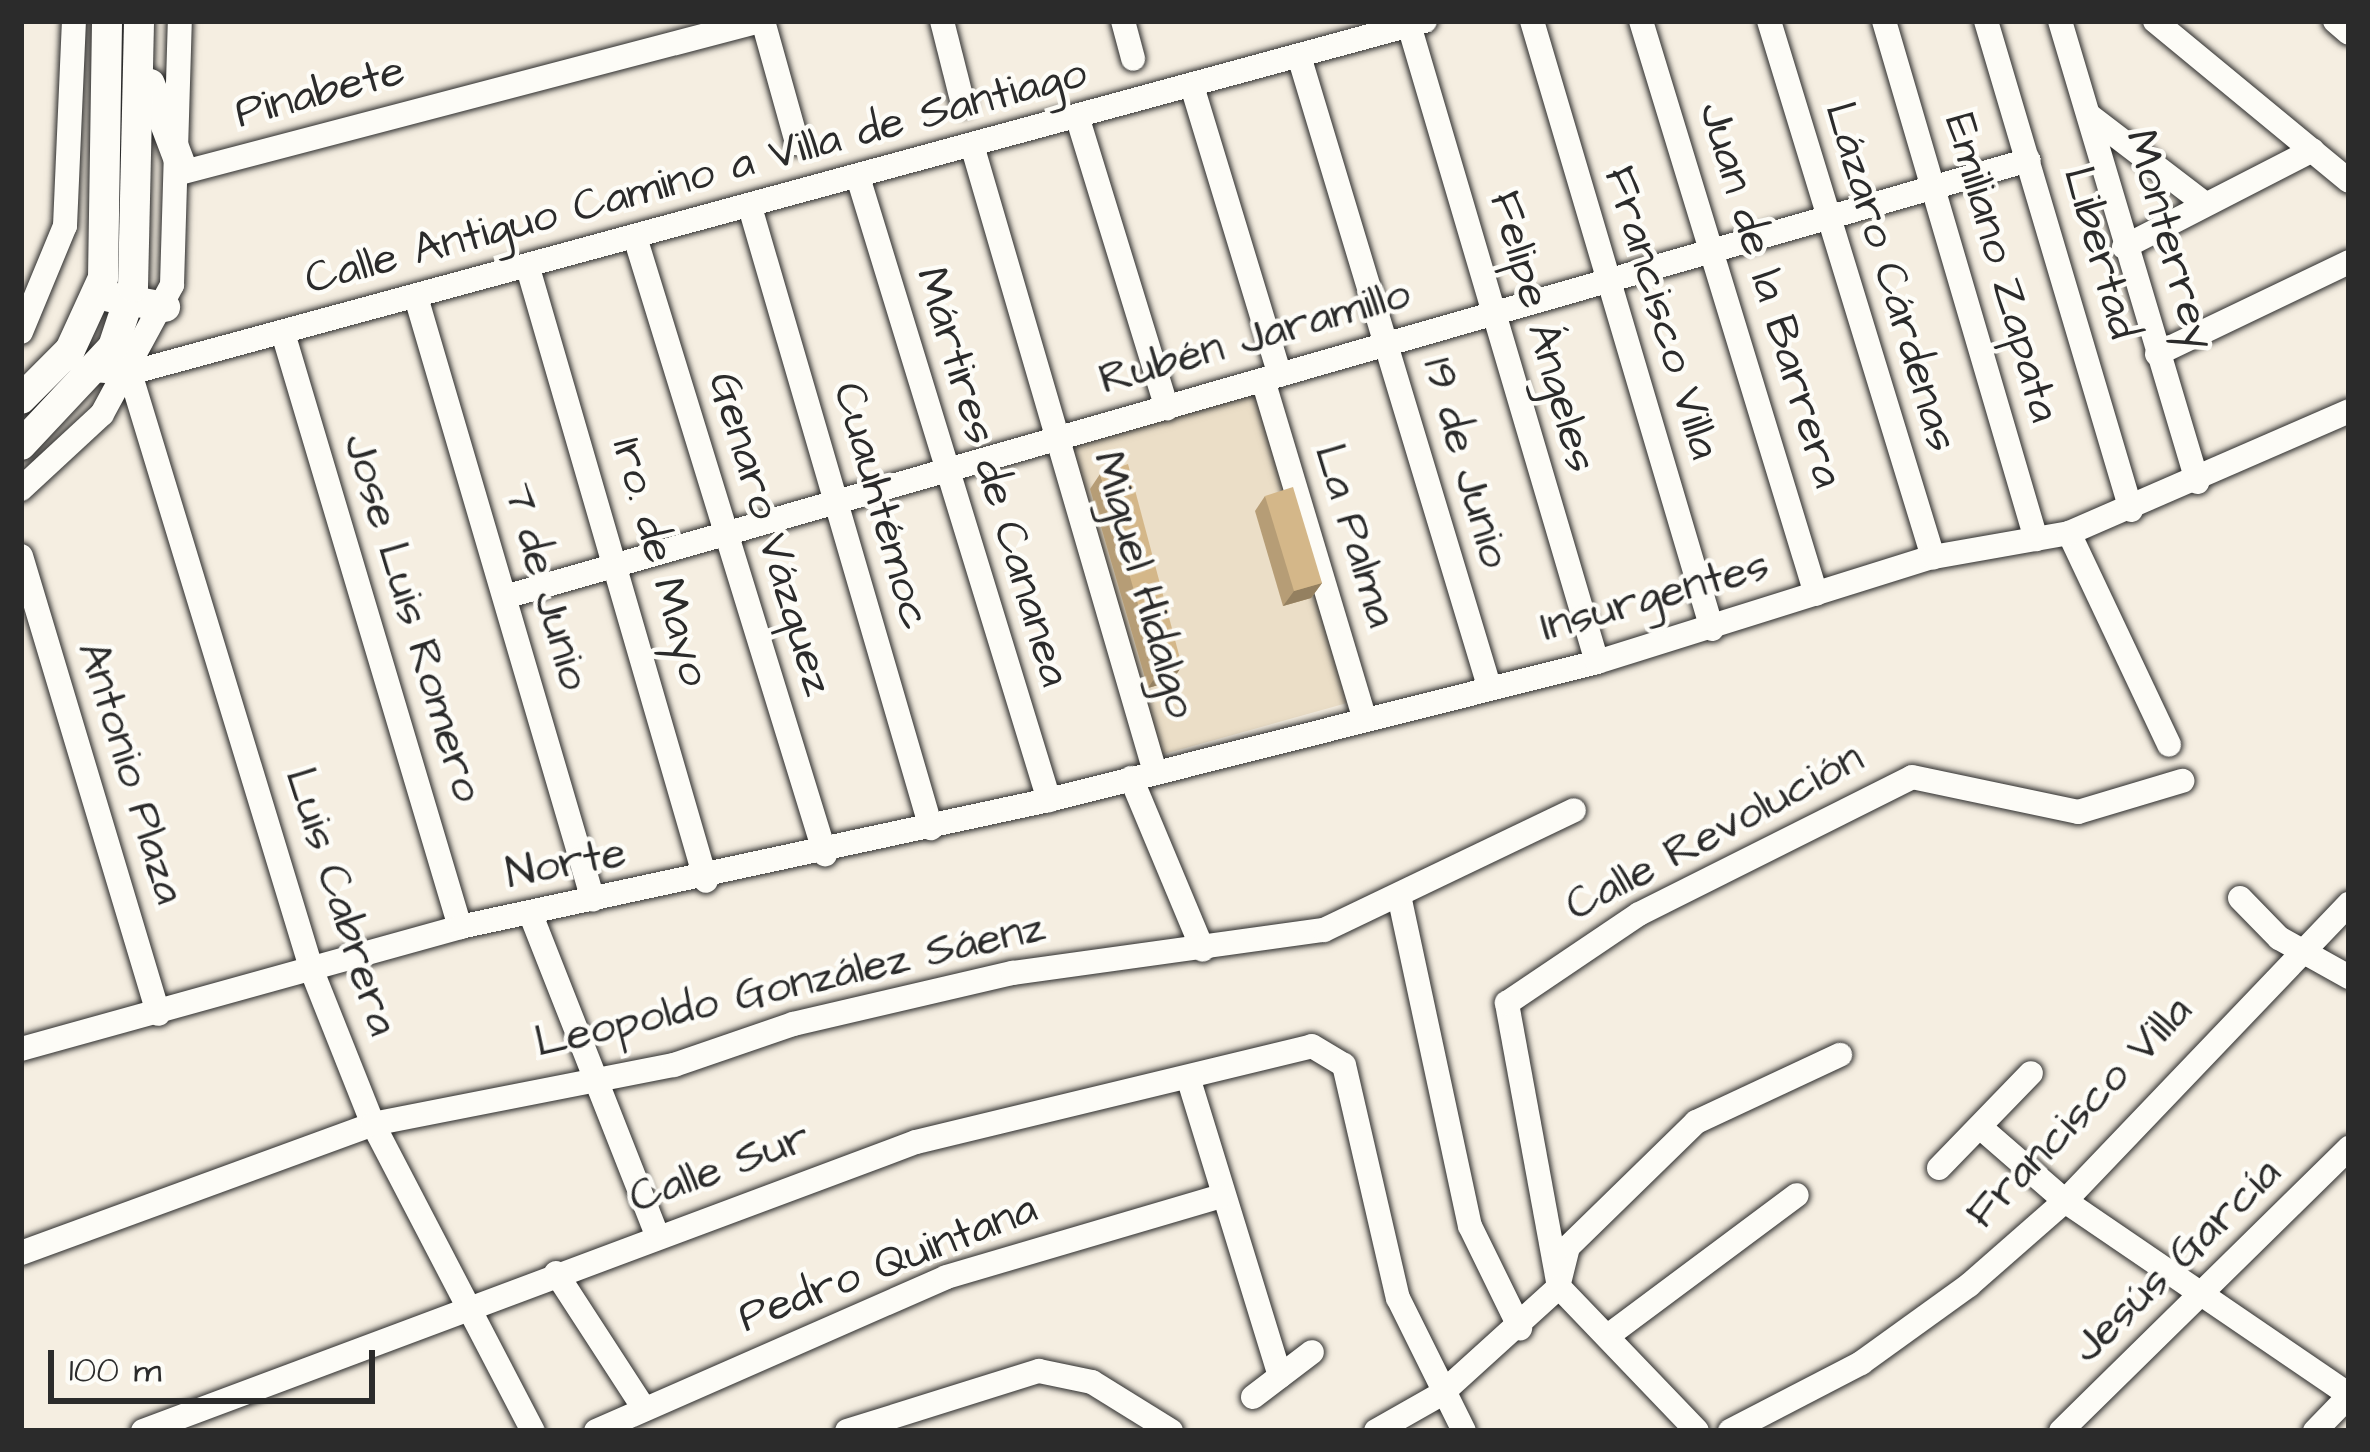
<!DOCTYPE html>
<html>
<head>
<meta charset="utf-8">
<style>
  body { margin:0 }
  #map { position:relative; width:2370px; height:1452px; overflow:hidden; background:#f5eee1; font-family:"Architects Daughter",sans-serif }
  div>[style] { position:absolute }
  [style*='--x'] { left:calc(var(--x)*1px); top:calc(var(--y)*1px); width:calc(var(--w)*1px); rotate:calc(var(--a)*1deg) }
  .built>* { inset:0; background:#ebdec7 }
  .roads { filter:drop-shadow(0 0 3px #2b2b2b) drop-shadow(0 0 3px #2b2b2b) }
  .minor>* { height:24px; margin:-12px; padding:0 12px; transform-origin:12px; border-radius:12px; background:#fdfcf7 }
  .major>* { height:30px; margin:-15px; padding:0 15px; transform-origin:15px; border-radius:15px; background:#fdfcf7 }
  .wall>* { inset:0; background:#b69d76 }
  .shaded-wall>* { inset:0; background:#948060 }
  .building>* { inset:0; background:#d4b789 }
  span { translate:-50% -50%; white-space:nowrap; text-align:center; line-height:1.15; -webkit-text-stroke:9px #fdfcf7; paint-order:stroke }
  .street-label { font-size:45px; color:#2b2b2b }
  .frame { position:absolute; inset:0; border:24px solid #2b2b2b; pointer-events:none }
  .scale { position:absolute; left:48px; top:1350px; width:327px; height:54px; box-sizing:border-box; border:6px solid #2b2b2b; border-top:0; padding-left:15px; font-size:36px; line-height:42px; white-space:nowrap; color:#2b2b2b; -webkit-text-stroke:9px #fdfcf7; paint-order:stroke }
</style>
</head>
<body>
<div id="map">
  <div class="built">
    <div style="clip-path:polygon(1255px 389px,1347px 703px,1157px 756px,1067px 442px)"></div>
  </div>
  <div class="roads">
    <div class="minor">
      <div style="--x:763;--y:21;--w:127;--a:74.4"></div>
      <div style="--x:942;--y:21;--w:86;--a:75.8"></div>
      <div style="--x:1123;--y:21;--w:39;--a:75"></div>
      <div style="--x:1532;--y:21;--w:634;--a:73.51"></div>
      <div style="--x:1641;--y:21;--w:599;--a:73.02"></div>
      <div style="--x:1769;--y:21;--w:561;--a:72.99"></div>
      <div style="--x:1884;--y:21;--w:540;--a:73.65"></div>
      <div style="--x:1986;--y:21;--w:510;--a:73.48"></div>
      <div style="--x:2060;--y:21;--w:481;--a:73.4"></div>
      <div style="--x:2155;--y:21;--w:251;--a:39.5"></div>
      <div style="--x:2335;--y:21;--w:18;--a:41"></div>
      <div style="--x:1409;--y:25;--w:664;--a:73.56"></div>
      <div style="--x:1299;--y:56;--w:658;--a:73.22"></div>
      <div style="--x:1192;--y:86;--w:302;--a:73.1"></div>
      <div style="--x:1077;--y:116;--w:306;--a:72.9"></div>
      <div style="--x:2090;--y:116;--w:140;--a:37.4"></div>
      <div style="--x:972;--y:145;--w:653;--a:73.73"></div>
      <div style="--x:180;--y:173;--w:600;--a:-14.69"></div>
      <div style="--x:858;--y:177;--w:652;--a:72.96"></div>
      <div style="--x:750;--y:207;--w:647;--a:73.75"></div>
      <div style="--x:635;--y:237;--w:646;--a:72.88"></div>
      <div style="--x:2124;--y:247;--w:212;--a:-27.2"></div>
      <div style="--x:528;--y:268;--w:638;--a:73.81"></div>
      <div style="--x:416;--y:297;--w:628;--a:73.64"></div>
      <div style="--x:21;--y:332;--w:115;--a:-67.5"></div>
      <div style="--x:65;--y:226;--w:205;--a:-87.5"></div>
      <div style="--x:283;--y:333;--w:620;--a:73.41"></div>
      <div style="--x:2157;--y:354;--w:213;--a:-25.6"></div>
      <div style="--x:82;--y:369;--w:48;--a:4.8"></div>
      <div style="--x:130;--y:373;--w:1342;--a:-15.21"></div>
      <div style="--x:130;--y:373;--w:625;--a:73.07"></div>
      <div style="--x:312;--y:971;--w:165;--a:68.3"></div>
      <div style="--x:373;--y:1124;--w:346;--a:62.5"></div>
      <div style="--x:1263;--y:380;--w:351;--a:73.3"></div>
      <div style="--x:21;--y:489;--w:110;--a:-42.8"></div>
      <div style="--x:102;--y:414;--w:147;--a:-61.5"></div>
      <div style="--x:172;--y:285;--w:264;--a:-88.3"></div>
      <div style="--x:2069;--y:533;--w:234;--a:64.7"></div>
      <div style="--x:21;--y:556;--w:478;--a:73.3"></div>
      <div style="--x:505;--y:597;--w:1585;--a:-16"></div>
      <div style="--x:1131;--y:778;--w:186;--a:67.3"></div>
      <div style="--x:2240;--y:898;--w:56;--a:45.7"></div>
      <div style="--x:2279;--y:938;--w:80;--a:29.1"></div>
      <div style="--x:1400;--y:900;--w:333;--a:77.9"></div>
      <div style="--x:1470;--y:1226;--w:114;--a:63.9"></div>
      <div style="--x:531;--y:915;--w:344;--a:68.5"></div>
      <div style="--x:21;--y:1049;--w:456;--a:-15.5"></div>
      <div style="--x:460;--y:927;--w:603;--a:-12.17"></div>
      <div style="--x:1049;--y:800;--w:565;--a:-14.13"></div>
      <div style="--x:1597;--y:662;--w:352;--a:-17.4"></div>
      <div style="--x:1933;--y:557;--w:138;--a:-10"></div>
      <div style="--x:2069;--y:533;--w:305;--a:-23.5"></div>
      <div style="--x:1188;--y:1077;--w:313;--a:72.9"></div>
      <div style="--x:1980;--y:1127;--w:113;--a:41"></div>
      <div style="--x:2065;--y:1201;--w:344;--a:34.3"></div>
      <div style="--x:1939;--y:1168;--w:132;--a:-45.9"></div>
      <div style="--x:21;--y:1253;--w:375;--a:-20.1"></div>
      <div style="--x:373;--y:1124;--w:307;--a:-11.1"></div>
      <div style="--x:674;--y:1065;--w:126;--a:-19"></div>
      <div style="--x:793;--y:1024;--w:226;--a:-13.1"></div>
      <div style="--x:1013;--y:973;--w:314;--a:-7.9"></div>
      <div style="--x:1324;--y:930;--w:277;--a:-25.6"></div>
      <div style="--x:556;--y:1273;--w:160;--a:57"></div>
      <div style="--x:1560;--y:1279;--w:33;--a:-76"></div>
      <div style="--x:1568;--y:1247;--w:179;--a:-44.3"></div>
      <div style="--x:1696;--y:1122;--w:159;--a:-25"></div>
      <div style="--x:1559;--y:1287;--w:289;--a:-100.4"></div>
      <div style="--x:1507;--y:1003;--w:159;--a:-34"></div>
      <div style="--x:1639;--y:914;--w:305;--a:-26.6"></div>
      <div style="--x:1912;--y:777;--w:170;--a:11.9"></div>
      <div style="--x:2078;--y:812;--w:109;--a:-16.6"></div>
      <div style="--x:1609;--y:1335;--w:234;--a:-36.7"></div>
      <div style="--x:1253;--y:1397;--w:74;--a:-37.3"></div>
      <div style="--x:143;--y:1431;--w:825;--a:-20.5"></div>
      <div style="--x:916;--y:1142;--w:407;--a:-13.6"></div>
      <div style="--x:1312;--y:1046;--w:37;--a:31"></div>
      <div style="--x:1344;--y:1065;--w:239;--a:77"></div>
      <div style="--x:1398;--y:1298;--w:148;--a:63.6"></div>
      <div style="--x:596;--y:1431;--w:382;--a:-23.7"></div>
      <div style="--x:946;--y:1277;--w:284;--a:-16.4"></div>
      <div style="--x:847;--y:1431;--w:201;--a:-17.4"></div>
      <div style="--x:1039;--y:1371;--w:54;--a:11.7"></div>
      <div style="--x:1092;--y:1382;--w:93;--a:31.8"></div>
      <div style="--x:1376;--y:1431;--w:75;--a:-29.6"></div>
      <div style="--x:1441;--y:1394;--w:159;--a:-42.2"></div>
      <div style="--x:1559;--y:1287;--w:199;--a:46.2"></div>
      <div style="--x:1730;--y:1431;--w:148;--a:-27.4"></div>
      <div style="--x:1861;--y:1363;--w:133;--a:-35.8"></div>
      <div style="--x:1969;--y:1285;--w:128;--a:-41.2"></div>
      <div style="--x:2065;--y:1201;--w:411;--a:-46.3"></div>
      <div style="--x:2061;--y:1431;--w:404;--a:-44.5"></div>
      <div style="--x:2315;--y:1431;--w:49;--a:-45.8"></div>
    </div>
    <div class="major">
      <div style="--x:150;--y:84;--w:85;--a:69.2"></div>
      <div style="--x:110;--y:297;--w:56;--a:10.3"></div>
      <div style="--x:21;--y:399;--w:69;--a:-45"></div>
      <div style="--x:70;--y:350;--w:79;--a:-65.4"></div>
      <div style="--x:103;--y:278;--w:257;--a:-89.1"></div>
      <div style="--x:21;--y:445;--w:134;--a:-46.8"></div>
      <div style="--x:113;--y:347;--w:63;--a:-71.6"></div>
      <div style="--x:133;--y:287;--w:266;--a:-88.7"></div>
    </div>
  </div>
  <div class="wall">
    <div style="clip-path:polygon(1100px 474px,1172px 681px,1148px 688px,1090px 489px)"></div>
    <div style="clip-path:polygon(1265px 496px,1322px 583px,1311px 598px,1283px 606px,1255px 511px)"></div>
  </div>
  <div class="shaded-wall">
    <div style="clip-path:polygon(1322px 583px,1311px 598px,1283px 606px,1294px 591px)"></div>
    <div style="clip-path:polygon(1182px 666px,1172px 681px,1148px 688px,1158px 673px)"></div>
  </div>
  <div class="building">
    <div style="clip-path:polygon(1128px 464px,1182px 666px,1158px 673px,1100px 474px)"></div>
    <div style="clip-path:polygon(1293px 487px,1322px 583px,1294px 591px,1265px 496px)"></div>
  </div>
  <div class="street-label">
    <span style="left:320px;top:93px;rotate:-15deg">Pinabete</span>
    <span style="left:696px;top:177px;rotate:-15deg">Calle Antiguo Camino a Villa de Santiago</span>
    <span style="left:2169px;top:240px;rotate:74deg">Monterrey</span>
    <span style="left:2100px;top:253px;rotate:74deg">Libertad</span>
    <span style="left:2001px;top:268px;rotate:74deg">Emiliano Zapata</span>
    <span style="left:1890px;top:277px;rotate:73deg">Lázaro Cárdenas</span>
    <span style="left:1770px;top:295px;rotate:73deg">Juan de la Barrera</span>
    <span style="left:1661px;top:313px;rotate:73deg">Francisco Villa</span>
    <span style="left:1542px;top:332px;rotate:74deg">Felipe Ángeles</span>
    <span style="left:1255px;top:338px;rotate:-16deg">Rubén Jaramillo</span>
    <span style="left:1465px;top:463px;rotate:74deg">19 de Junio</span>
    <span style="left:992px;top:477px;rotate:73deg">Mártires de Cananea</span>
    <span style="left:881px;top:506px;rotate:74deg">Cuauhtémoc</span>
    <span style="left:770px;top:534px;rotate:73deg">Genaro Vázquez</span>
    <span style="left:1354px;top:536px;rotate:73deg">La Palma</span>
    <span style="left:660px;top:562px;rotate:74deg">1ro. de Mayo</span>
    <span style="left:1143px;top:585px;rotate:74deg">Miguel Hidalgo</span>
    <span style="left:545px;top:587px;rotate:74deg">7 de Junio</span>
    <span style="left:1655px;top:597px;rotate:-16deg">Insurgentes</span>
    <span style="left:412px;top:618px;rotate:73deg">Jose Luis Romero</span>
    <span style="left:130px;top:773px;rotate:73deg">Antonio Plaza</span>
    <span style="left:1715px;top:833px;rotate:-28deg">Calle Revolución</span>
    <span style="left:566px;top:864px;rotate:-11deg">Norte</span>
    <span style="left:340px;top:902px;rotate:72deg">Luis Cabrera</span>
    <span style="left:790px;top:986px;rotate:-13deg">Leopoldo González Sáenz</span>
    <span style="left:2080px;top:1113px;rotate:-46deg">Francisco Villa</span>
    <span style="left:720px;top:1169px;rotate:-20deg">Calle Sur</span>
    <span style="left:2177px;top:1261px;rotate:-44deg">Jesús García</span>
    <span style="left:888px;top:1264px;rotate:-21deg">Pedro Quintana</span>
  </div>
  <div class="frame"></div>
  <div class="scale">100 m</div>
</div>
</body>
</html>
